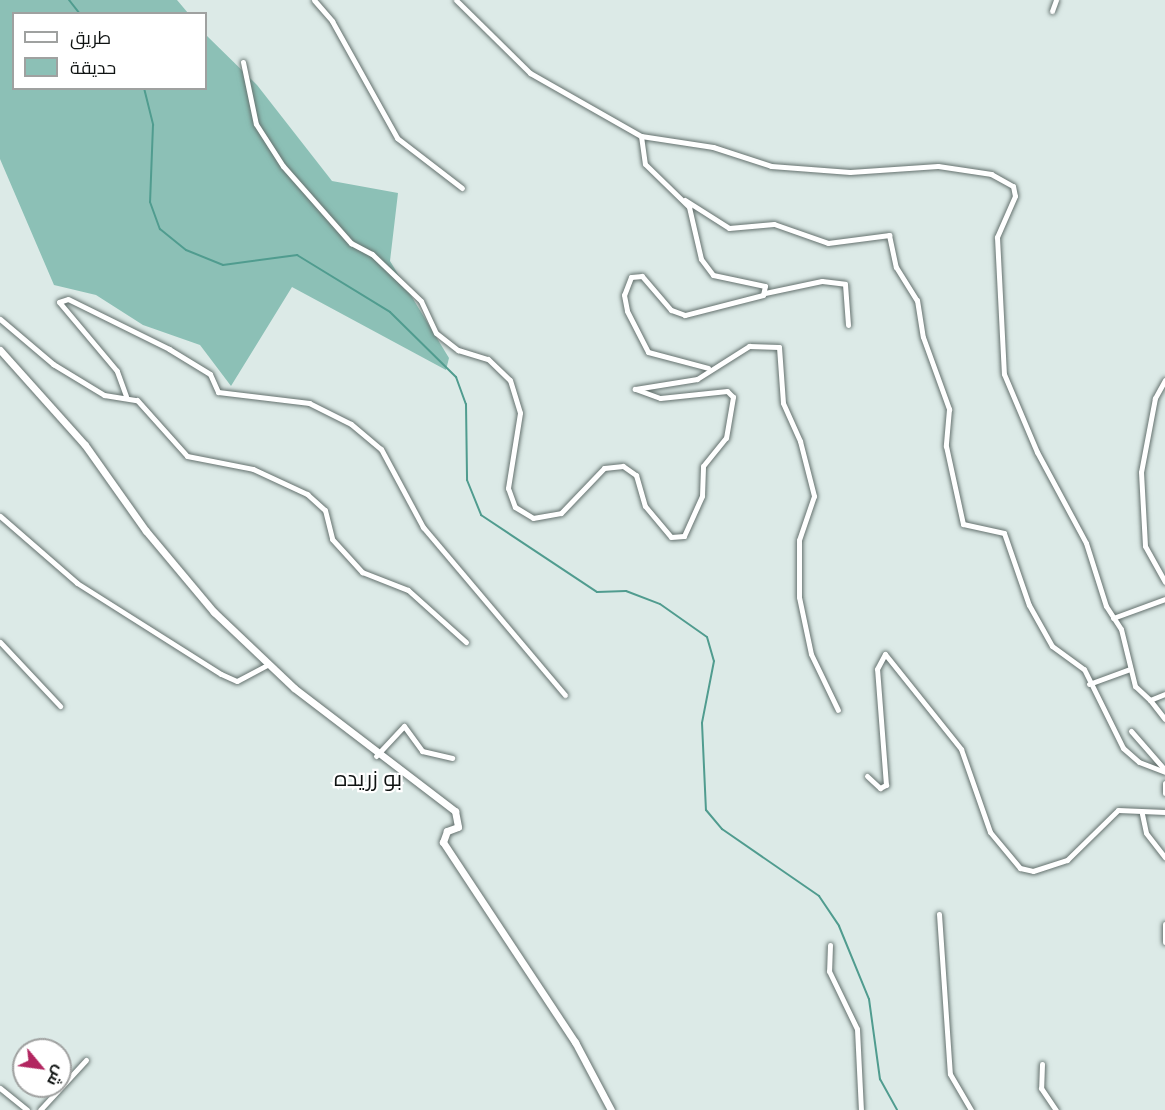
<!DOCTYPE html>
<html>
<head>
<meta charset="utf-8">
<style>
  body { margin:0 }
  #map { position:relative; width:1165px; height:1110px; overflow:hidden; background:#dceae7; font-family:Montserrat,Cairo,sans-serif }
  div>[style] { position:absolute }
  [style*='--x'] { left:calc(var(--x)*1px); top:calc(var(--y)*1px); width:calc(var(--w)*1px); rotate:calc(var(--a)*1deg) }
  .green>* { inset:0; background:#8cc0b6 }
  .stream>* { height:2px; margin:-1px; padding:0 1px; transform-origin:1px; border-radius:1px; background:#509c8f }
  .roads { filter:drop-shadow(0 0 2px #64716e) drop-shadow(0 0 2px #64716e) }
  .minor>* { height:5px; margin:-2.5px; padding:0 2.5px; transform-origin:2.5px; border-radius:2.5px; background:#fff }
  .tertiary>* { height:7px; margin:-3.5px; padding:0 3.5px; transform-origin:3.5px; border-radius:3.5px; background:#fff }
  span { translate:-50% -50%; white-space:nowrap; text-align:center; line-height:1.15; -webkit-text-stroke:4.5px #fff; paint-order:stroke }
  .quarter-label { font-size:22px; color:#0f1312 }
  .legend { position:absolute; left:12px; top:12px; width:195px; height:78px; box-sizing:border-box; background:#fff; border:2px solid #9fa1a0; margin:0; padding:8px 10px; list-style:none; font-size:18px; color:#0f1312 }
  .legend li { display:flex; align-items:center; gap:12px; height:30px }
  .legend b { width:30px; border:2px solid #9fa1a0 }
  .north { position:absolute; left:12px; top:1038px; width:60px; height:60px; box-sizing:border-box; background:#fff; border:2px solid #9fa1a0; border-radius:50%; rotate:119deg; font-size:16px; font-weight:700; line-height:24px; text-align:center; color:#0f1312 }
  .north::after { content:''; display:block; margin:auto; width:21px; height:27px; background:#b22660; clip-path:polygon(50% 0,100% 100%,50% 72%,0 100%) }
</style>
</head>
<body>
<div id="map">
  <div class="green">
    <div style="clip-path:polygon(0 0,177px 0,188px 13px,14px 14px,14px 88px,206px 88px,206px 35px,257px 85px,332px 181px,398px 193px,390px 261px,449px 358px,446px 370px,292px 287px,231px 386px,200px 345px,143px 325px,96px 295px,54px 285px,0 159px)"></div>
  </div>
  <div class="stream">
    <div style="--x:69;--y:0;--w:18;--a:52"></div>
    <div style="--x:144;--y:88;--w:38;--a:76"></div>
    <div style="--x:153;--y:125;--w:77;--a:92.2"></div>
    <div style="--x:150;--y:202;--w:29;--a:70"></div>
    <div style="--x:160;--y:229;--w:33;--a:39"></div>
    <div style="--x:186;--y:250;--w:40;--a:22"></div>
    <div style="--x:223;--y:265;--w:75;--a:-7.7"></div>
    <div style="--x:297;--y:255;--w:109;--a:31.5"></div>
    <div style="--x:390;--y:312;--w:93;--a:44.6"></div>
    <div style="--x:456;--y:377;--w:29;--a:70"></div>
    <div style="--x:466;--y:404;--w:76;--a:89.2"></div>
    <div style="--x:467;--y:480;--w:38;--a:68"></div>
    <div style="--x:481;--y:515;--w:139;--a:33.6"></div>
    <div style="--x:597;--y:592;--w:29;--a:-2"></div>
    <div style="--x:626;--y:591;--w:36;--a:21"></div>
    <div style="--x:660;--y:604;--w:57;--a:35.1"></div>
    <div style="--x:707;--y:637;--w:25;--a:74"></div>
    <div style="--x:714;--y:661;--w:63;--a:101"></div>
    <div style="--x:702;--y:723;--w:87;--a:87.4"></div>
    <div style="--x:706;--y:810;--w:25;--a:50"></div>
    <div style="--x:722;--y:829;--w:118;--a:34.6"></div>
    <div style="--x:819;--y:896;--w:36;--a:56"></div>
    <div style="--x:839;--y:926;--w:79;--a:67.7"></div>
    <div style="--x:869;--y:999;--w:81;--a:82.2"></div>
    <div style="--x:880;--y:1079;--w:35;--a:61"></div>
  </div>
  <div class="roads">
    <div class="minor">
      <div style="--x:314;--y:0;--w:28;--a:49"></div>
      <div style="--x:332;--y:21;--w:134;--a:60.9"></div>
      <div style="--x:397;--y:138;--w:82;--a:37.6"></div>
      <div style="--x:456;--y:0;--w:104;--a:44.6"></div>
      <div style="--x:530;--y:73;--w:128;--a:29.6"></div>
      <div style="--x:641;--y:136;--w:73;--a:8.7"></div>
      <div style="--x:713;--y:147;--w:61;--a:18.1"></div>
      <div style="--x:771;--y:166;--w:79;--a:4.3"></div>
      <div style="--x:850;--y:172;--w:88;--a:-3.9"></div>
      <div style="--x:938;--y:166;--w:54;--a:8.6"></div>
      <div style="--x:991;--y:174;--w:25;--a:29"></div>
      <div style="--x:1013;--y:186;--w:10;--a:79"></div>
      <div style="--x:1015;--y:196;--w:45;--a:113.7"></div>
      <div style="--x:997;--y:237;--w:137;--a:87.1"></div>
      <div style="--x:1004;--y:374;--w:85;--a:67.1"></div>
      <div style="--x:1037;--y:452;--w:103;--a:61.7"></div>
      <div style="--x:1086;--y:543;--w:66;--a:72.4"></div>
      <div style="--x:1106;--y:606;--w:27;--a:57"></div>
      <div style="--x:1121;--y:629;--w:59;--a:76.2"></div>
      <div style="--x:1135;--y:686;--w:21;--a:43"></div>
      <div style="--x:1150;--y:700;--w:16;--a:-22"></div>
      <div style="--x:1052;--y:11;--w:12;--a:-70"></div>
      <div style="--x:243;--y:62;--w:63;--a:78.2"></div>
      <div style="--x:256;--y:124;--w:50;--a:57.3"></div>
      <div style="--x:283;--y:166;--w:103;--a:48.6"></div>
      <div style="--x:351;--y:243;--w:24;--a:28"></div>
      <div style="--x:372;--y:254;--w:68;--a:43.8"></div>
      <div style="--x:421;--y:301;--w:35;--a:65"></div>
      <div style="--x:436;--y:333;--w:28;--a:38"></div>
      <div style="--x:458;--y:350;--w:31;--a:17"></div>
      <div style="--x:488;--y:359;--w:30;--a:44"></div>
      <div style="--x:510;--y:380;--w:34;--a:73"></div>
      <div style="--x:520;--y:413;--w:76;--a:99.1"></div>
      <div style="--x:508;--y:488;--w:20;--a:70"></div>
      <div style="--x:515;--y:507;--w:21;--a:31"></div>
      <div style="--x:533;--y:518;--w:28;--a:-10"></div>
      <div style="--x:561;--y:513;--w:62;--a:-46.3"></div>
      <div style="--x:604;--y:468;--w:19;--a:-6"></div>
      <div style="--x:623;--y:466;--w:16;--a:35"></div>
      <div style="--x:636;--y:475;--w:32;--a:74"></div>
      <div style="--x:645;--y:506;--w:40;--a:50"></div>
      <div style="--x:671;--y:537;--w:13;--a:-4"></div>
      <div style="--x:684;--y:536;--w:44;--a:-65.8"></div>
      <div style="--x:702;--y:496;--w:30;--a:-88"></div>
      <div style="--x:703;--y:466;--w:36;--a:-51"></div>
      <div style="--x:726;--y:438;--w:42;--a:-80.3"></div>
      <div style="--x:733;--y:397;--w:8;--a:-135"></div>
      <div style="--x:727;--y:391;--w:67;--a:174"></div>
      <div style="--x:660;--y:398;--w:27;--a:-160"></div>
      <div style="--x:635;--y:389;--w:63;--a:-9.2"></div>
      <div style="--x:697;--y:379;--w:62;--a:-32.4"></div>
      <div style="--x:749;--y:346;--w:30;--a:2"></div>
      <div style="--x:779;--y:347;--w:56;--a:85.9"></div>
      <div style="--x:783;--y:403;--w:42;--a:65.9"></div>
      <div style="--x:800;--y:441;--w:57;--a:75.7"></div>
      <div style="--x:814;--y:496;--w:46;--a:108.8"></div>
      <div style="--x:799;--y:540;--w:57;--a:90"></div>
      <div style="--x:799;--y:597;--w:58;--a:78.1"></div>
      <div style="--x:811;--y:654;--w:62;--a:64.3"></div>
      <div style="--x:641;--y:136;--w:28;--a:82"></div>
      <div style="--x:645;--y:164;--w:62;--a:44.3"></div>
      <div style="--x:689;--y:207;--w:53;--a:77"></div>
      <div style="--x:701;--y:259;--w:20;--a:53"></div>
      <div style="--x:713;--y:275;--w:53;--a:11.9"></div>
      <div style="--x:765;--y:286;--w:9;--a:103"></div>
      <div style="--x:763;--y:295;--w:81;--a:165.6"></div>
      <div style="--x:685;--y:315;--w:15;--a:-160"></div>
      <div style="--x:671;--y:310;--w:45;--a:-130.5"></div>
      <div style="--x:642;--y:276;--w:11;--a:175"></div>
      <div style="--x:631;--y:277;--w:19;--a:111"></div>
      <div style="--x:624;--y:295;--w:16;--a:79"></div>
      <div style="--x:627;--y:311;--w:46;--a:62.9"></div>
      <div style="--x:648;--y:352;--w:62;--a:14.9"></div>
      <div style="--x:685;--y:200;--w:52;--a:32.5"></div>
      <div style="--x:729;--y:228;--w:45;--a:-5.1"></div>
      <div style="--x:774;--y:224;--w:57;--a:19.4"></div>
      <div style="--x:828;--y:243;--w:62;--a:-7.5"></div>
      <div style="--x:889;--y:235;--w:33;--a:78"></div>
      <div style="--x:896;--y:267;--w:39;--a:58"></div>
      <div style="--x:917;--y:300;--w:37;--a:81"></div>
      <div style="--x:923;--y:337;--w:77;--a:70.1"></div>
      <div style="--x:949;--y:409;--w:37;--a:95"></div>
      <div style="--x:946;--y:446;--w:80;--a:77.7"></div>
      <div style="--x:963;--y:524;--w:42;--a:12.4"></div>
      <div style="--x:1004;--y:533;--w:76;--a:70.9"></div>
      <div style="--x:1029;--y:605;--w:47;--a:60.7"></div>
      <div style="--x:1052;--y:646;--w:39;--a:36"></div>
      <div style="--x:1084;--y:669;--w:88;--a:63.7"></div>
      <div style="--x:1123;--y:748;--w:21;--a:41"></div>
      <div style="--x:1139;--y:762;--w:28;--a:21"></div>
      <div style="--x:765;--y:293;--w:58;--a:-11.9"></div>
      <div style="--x:822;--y:281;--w:23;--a:7"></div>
      <div style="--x:845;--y:284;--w:41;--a:85.8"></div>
      <div style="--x:0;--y:319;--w:70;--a:40.3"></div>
      <div style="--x:53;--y:364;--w:60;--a:31.3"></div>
      <div style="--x:104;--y:395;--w:33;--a:9"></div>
      <div style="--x:137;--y:400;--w:75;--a:48.2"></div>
      <div style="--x:187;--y:456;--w:67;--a:11.1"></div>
      <div style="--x:253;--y:469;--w:60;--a:24.8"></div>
      <div style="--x:307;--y:494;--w:24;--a:42"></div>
      <div style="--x:325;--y:510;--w:30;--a:76"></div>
      <div style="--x:332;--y:539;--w:45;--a:47.7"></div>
      <div style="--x:362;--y:572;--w:49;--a:21.4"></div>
      <div style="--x:408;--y:590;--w:78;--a:41.9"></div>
      <div style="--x:1165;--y:380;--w:21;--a:119"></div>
      <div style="--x:1155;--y:398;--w:75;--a:100.7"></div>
      <div style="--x:1141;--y:472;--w:74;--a:86.9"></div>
      <div style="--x:1145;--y:546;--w:41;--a:60.9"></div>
      <div style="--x:126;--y:396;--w:27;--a:-110"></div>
      <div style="--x:117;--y:371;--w:90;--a:-130"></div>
      <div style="--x:59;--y:302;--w:9;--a:-18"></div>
      <div style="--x:68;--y:299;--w:113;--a:26.3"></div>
      <div style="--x:169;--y:349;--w:48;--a:31.4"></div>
      <div style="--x:210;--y:374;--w:20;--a:66"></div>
      <div style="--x:218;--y:392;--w:92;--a:6.9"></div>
      <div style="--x:309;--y:403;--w:47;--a:26.6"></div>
      <div style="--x:351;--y:424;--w:39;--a:40"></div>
      <div style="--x:381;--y:449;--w:89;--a:61.7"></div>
      <div style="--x:423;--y:527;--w:220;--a:49.8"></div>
      <div style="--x:0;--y:516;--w:102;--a:41"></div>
      <div style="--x:77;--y:583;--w:170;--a:32.3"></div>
      <div style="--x:221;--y:674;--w:17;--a:24"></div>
      <div style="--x:237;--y:681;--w:36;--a:-28"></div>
      <div style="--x:1113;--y:618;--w:55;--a:-20.1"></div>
      <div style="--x:0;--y:642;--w:88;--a:46.8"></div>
      <div style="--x:1089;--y:684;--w:44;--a:-20.1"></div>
      <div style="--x:1150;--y:700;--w:24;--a:52"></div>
      <div style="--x:1131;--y:731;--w:52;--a:48.9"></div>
      <div style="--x:376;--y:756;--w:41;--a:-47"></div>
      <div style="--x:404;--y:726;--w:31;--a:54"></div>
      <div style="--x:422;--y:751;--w:31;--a:13"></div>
      <div style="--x:867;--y:776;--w:18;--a:43"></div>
      <div style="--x:880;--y:788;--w:7;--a:-27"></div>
      <div style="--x:886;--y:785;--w:116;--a:-94.4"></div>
      <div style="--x:877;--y:669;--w:17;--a:-62"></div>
      <div style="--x:885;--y:654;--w:122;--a:51.3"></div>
      <div style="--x:961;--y:749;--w:88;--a:70.7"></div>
      <div style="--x:990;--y:832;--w:47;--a:50.2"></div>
      <div style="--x:1020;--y:868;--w:13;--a:13"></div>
      <div style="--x:1033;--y:871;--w:36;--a:-18"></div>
      <div style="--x:1067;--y:860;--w:71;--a:-44.4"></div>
      <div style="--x:1118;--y:810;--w:47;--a:2.4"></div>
      <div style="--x:1165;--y:783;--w:10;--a:90"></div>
      <div style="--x:1142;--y:814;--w:19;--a:78"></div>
      <div style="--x:1146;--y:833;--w:31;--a:52"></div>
      <div style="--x:939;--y:914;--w:160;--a:86.1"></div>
      <div style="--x:950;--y:1074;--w:42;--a:59.7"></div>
      <div style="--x:1165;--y:924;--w:18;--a:90"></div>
      <div style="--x:830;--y:945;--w:26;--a:92"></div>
      <div style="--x:829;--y:971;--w:64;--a:64.2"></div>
      <div style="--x:857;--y:1029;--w:81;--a:87.2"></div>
      <div style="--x:1042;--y:1064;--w:24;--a:92"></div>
      <div style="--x:1041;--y:1088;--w:27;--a:56"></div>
      <div style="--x:0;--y:1088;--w:35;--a:39"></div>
      <div style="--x:40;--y:1110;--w:68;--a:-47.4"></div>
    </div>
    <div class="tertiary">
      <div style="--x:0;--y:350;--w:127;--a:48.2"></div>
      <div style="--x:85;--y:445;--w:105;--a:54.7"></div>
      <div style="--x:146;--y:531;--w:106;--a:50"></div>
      <div style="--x:214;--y:612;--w:110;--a:43.5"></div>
      <div style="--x:294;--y:688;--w:203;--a:37.4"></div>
      <div style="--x:455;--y:811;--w:16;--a:79"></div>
      <div style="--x:458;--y:827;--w:12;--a:160"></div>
      <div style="--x:447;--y:831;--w:12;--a:110"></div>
      <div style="--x:443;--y:842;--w:240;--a:56.6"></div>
      <div style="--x:575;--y:1042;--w:77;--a:62.1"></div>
    </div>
  </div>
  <div class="quarter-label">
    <span style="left:368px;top:779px">بو زريده</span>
  </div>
  <ul class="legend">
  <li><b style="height:8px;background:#fff"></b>طريق</li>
  <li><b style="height:16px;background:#8cc0b6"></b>حديقة</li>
  </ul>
  <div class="north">ش</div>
</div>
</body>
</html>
